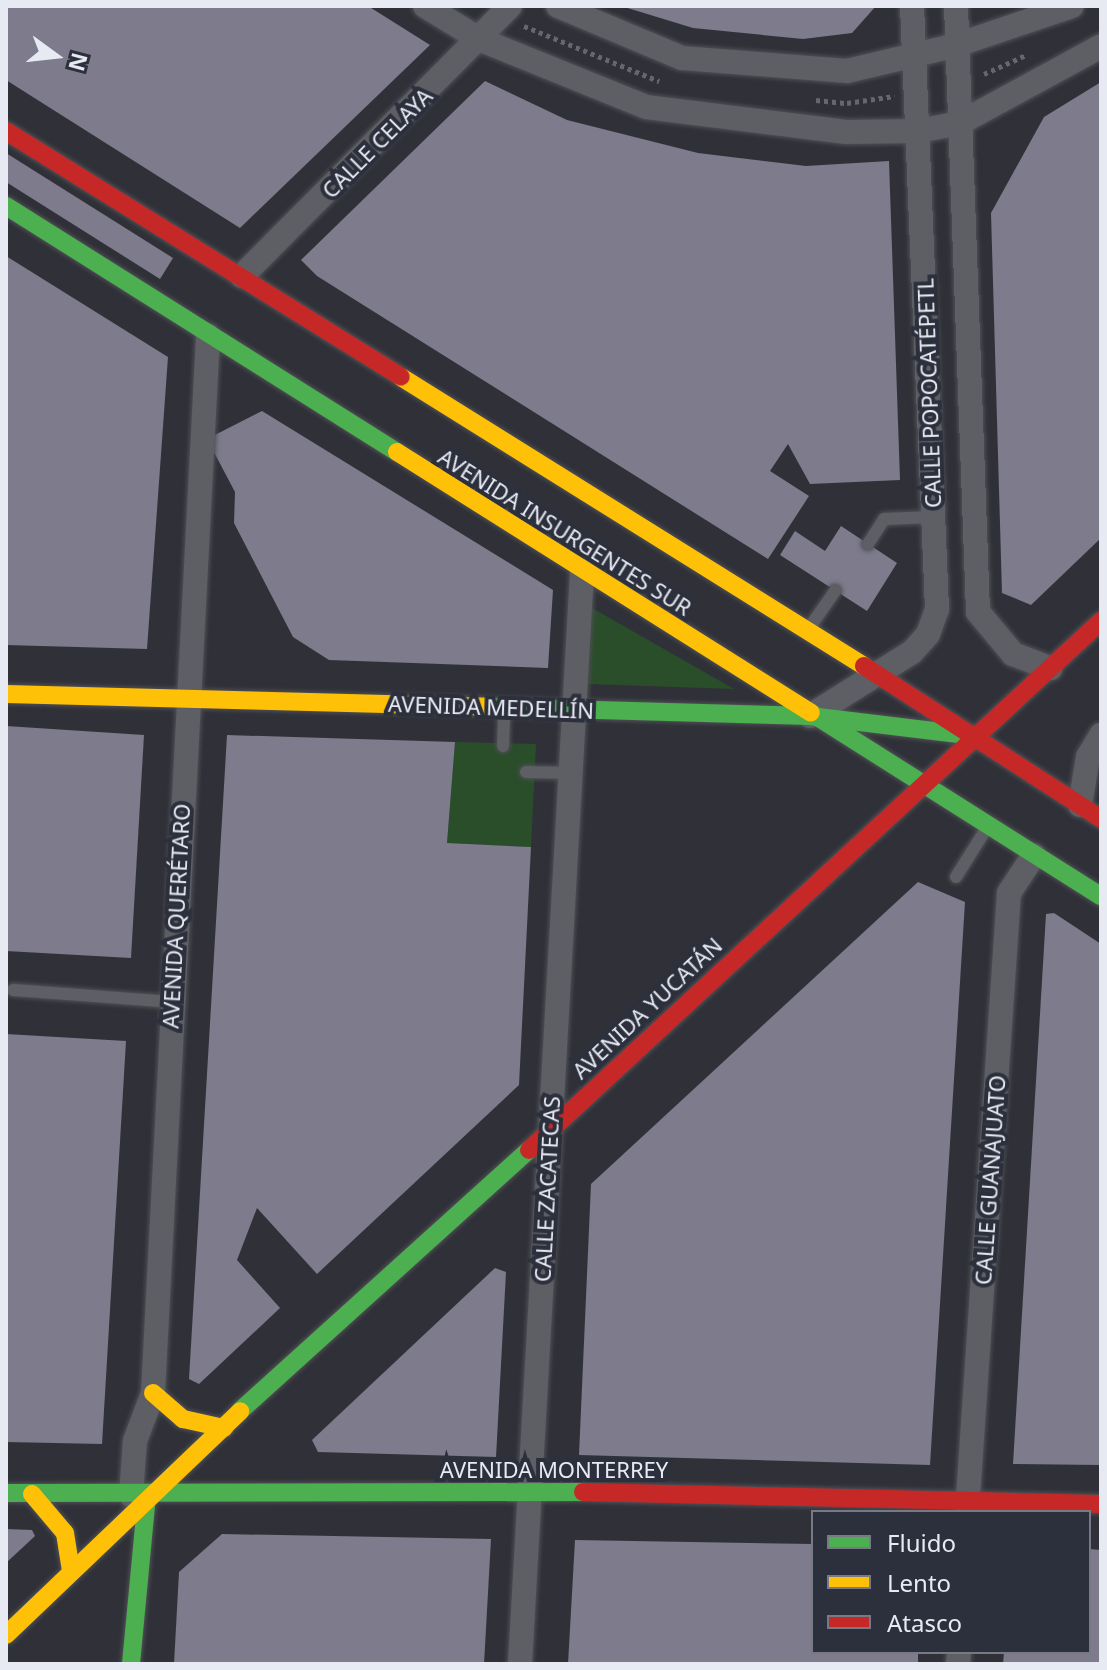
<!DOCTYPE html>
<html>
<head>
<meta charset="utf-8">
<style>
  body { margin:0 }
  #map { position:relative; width:1107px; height:1670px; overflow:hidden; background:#303138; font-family:"Noto Sans",sans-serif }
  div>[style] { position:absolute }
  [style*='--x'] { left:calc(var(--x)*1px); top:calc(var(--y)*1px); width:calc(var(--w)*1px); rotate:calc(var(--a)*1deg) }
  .green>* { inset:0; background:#2a4e2a }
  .building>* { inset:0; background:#7d7b8c }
  .path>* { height:5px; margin-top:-2.5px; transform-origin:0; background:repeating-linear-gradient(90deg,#66676c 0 4px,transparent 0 8px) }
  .roads { filter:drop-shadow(0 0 2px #4f5056) drop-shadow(0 0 2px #4f5056) }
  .lane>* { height:12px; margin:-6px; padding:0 6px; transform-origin:6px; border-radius:6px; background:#5d5f64 }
  .street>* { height:24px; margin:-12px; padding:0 12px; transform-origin:12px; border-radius:12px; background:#5d5f64 }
  .fast>* { height:18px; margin:-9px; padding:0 9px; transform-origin:9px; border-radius:9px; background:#4caf50 }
  .slow>* { height:18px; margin:-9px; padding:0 9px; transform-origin:9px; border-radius:9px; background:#ffc107 }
  .jam>* { height:18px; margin:-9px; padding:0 9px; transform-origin:9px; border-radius:9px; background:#c62828 }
  span { translate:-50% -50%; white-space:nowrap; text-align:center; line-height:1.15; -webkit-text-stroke:8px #2c2f3c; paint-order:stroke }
  .street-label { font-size:22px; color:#e8eaf3 }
  .frame { position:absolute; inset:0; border:8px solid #e8eaf3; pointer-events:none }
  .legend { position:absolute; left:811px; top:1510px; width:280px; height:144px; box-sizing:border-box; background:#2c2f3c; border:2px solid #777a85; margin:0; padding:10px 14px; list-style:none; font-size:24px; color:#e8eaf3 }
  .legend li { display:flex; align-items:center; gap:16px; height:40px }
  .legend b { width:40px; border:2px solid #777a85 }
  .north { position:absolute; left:16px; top:16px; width:80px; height:80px; -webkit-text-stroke:6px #2c2f3c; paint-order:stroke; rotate:105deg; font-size:22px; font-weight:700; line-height:32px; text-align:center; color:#e8eaf3 }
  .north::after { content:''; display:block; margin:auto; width:28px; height:36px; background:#e8eaf3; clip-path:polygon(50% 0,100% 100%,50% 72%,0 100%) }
</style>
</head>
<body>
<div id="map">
  <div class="green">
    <div style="clip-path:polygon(592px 608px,734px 689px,588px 684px)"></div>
    <div style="clip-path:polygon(455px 742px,536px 744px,531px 847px,447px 843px)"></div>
  </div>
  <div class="building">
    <div style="clip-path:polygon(6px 6px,368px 6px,430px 45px,240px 228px,6px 80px)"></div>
    <div style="clip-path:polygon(621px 6px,876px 6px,852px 33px,803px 39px,693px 28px)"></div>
    <div style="clip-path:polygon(485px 81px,567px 120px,698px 153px,806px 166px,889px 161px,900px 480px,810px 484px,788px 444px,770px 471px,809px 496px,768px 559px,317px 276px,301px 260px)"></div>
    <div style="clip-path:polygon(1101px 82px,1101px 538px,1031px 605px,1002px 593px,991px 213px,1044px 117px)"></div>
    <div style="clip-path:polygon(6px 153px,173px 258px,160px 279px,6px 182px)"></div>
    <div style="clip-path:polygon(6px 256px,168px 357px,147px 649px,6px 645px)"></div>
    <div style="clip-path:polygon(262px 411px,553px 590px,548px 668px,329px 660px,293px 637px,234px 523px,235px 492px,207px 439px)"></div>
    <div style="clip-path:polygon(841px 526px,897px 563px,867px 611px,780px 555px,795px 531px,825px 551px)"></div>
    <div style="clip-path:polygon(6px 726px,144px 735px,131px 958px,6px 951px)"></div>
    <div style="clip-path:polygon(227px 735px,455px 742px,447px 843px,531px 847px,519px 1085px,317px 1274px,257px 1208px,237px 1260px,280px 1308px,199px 1384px,189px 1379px)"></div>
    <div style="clip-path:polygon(918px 882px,965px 902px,930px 1465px,579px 1455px,591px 1184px)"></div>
    <div style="clip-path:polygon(1054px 913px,1101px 944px,1101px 1465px,1013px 1464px,1046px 914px)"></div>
    <div style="clip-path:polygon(6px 1034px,126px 1041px,102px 1444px,6px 1442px)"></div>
    <div style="clip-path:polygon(495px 1268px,506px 1272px,496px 1457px,318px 1452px,312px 1440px)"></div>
    <div style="clip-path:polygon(6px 1529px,32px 1530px,35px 1536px,6px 1563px)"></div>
    <div style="clip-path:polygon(222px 1534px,491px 1539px,484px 1664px,174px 1664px,179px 1572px)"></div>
    <div style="clip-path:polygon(575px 1540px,813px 1544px,813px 1652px,918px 1652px,918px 1664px,568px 1664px)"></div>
    <div style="clip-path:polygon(1089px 1549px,1101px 1550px,1101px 1664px,1003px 1664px,1004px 1652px,1089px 1652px)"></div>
  </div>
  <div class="path">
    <div style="--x:524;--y:26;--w:146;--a:22.2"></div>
    <div style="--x:984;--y:74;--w:46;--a:-24.3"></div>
    <div style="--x:816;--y:100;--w:31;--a:6"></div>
    <div style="--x:847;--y:103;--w:48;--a:-8.5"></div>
  </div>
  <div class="roads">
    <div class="lane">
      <div style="--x:868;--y:544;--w:30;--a:-57"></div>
      <div style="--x:884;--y:519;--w:50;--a:-2.3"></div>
      <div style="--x:810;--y:627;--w:44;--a:-55.2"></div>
      <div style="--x:503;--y:746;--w:32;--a:-88"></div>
      <div style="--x:526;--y:772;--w:44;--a:1.3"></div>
      <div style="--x:956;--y:877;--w:60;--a:-57.9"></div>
      <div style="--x:13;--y:990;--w:159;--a:4.3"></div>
    </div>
    <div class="street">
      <div style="--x:425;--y:6;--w:66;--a:31.3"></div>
      <div style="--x:481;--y:40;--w:178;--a:22.1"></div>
      <div style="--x:646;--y:107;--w:202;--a:7.1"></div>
      <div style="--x:846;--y:132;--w:72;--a:-0.8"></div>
      <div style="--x:918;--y:131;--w:43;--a:-10.8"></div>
      <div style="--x:960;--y:123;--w:161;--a:-28.6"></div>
      <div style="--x:558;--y:6;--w:134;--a:22.8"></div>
      <div style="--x:682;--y:58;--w:166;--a:4.5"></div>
      <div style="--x:847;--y:71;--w:113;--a:-13.3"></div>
      <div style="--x:957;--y:45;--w:121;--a:-18.7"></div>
      <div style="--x:956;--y:6;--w:606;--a:87.92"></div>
      <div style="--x:978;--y:612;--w:55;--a:50.2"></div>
      <div style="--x:1013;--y:654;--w:40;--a:21"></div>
      <div style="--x:242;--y:276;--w:380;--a:-45.2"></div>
      <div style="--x:810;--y:716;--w:120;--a:-32.1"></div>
      <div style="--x:912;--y:652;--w:24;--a:-48"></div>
      <div style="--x:928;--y:634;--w:27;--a:-70"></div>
      <div style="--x:937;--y:609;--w:604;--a:-92.37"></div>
      <div style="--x:1080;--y:805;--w:49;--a:-80.5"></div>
      <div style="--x:1088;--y:757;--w:26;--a:-59"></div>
      <div style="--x:131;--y:1495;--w:54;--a:-85.8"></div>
      <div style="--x:135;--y:1441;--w:51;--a:-69.4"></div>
      <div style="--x:153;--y:1393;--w:1059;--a:-87.02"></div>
      <div style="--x:967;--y:1512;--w:620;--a:-86.12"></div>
      <div style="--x:1009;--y:893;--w:45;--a:-56.7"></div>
      <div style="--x:520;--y:1664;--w:1095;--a:-86.75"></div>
      <div style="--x:958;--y:1664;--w:12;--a:-85"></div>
    </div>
    <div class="fast">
      <div style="--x:6;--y:206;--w:462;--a:32.2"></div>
      <div style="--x:490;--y:707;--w:320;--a:1.6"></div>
      <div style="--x:810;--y:716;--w:166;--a:6.9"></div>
      <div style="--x:811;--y:713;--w:343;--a:32.3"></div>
      <div style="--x:240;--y:1411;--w:389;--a:-42.1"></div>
      <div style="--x:6;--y:1493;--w:577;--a:-0.1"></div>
      <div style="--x:131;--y:1664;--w:170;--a:-84.6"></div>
    </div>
    <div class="slow">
      <div style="--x:401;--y:377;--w:546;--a:31.97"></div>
      <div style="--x:397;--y:452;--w:489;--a:32.2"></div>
      <div style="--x:6;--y:694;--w:484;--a:1.5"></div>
      <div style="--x:153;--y:1393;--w:40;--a:41"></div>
      <div style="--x:183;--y:1419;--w:42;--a:12.4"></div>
      <div style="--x:32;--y:1494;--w:51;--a:49.8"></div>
      <div style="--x:65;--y:1533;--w:37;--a:81"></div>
      <div style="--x:6;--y:1635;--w:324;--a:-43.7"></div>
    </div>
    <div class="jam">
      <div style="--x:6;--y:131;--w:465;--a:31.9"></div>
      <div style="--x:864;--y:666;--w:282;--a:32.8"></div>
      <div style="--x:529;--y:1150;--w:779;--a:-42.76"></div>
      <div style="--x:583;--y:1492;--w:518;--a:1.33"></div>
    </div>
  </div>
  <div class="street-label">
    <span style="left:377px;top:143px;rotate:-45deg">CALLE CELAYA</span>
    <span style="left:929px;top:393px;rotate:-92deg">CALLE POPOCATÉPETL</span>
    <span style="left:565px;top:532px;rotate:32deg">AVENIDA INSURGENTES SUR</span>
    <span style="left:491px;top:707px;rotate:2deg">AVENIDA MEDELLÍN</span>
    <span style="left:176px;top:916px;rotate:-87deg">AVENIDA QUERÉTARO</span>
    <span style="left:647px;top:1008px;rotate:-43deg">AVENIDA YUCATÁN</span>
    <span style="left:990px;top:1180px;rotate:-86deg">CALLE GUANAJUATO</span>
    <span style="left:547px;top:1189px;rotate:-87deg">CALLE ZACATECAS</span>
    <span style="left:554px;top:1470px">AVENIDA MONTERREY</span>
  </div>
  <div class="frame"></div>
  <ul class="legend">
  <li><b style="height:10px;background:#4caf50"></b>Fluido</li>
  <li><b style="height:10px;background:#ffc107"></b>Lento</li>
  <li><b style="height:10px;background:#c62828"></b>Atasco</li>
  </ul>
  <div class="north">N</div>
</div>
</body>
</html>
